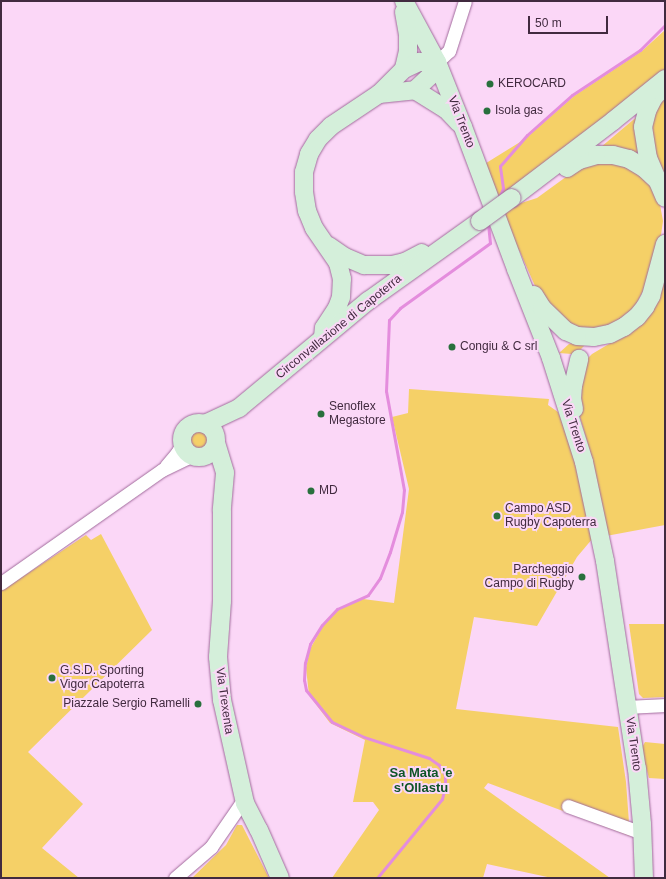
<!DOCTYPE html>
<html>
<head>
<meta charset="utf-8">
<style>
  body { margin:0 }
  #map { position:relative; width:666px; height:879px; overflow:hidden; background:#fbd7f7; font-family:Arial,sans-serif }
  div>[style] { position:absolute }
  [style*='--x'] { left:calc(var(--x)*1px); top:calc(var(--y)*1px); width:calc(var(--w)*1px); rotate:calc(var(--a)*1deg) }
  .green>* { inset:0; background:#f5d067 }
  .round { border-radius:50% }
  .stream>* { height:3px; margin:-1.5px; padding:0 1.5px; transform-origin:1.5px; border-radius:1.5px; background:#e48ddd }
  .roads { filter:drop-shadow(0 0 1px #a16b9c) drop-shadow(0 0 1px #a16b9c) }
  .street>* { height:13px; margin:-6.5px; padding:0 6.5px; transform-origin:6.5px; border-radius:6.5px; background:#fff }
  .secondary>* { height:18px; margin:-9px; padding:0 9px; transform-origin:9px; border-radius:9px; background:#d4efda }
  .secondary>.ring { margin:-9px; padding:0; box-sizing:content-box; background:none; border:18px solid #d4efda; border-radius:50% }
  .bridges { filter:drop-shadow(0 0 1px #a16b9c) drop-shadow(0 0 1px #a16b9c) }
  .secondary-bridge>* { height:18px; margin:-9px; padding:0 9px; transform-origin:9px; border-radius:9px; background:#d4efda }
  .dots>* { width:11px; height:11px; translate:-50% -50%; box-sizing:border-box; border:2px solid #fbd7f7; border-radius:50% }
  span { translate:-50% -50%; white-space:nowrap; text-align:center; line-height:1.15; -webkit-text-stroke:4px #fbd7f7; paint-order:stroke }
  .poi-label { font-size:12px; color:#412a3f }
  .left { translate:0 -50%; text-align:left }
  .right { translate:-100% -50%; text-align:right }
  .street-label { font-size:12px; color:#412a3f }
  .neighbourhood-label { font-size:13px; color:#0d5426; font-weight:700 }
  .frame { position:absolute; inset:0; border:2px solid #412a3f; pointer-events:none }
  .scale { position:absolute; left:528px; top:16px; width:80px; height:18px; box-sizing:border-box; border:2px solid #412a3f; border-top:0; padding-left:5px; font-size:12px; line-height:14px; white-space:nowrap; color:#412a3f; -webkit-text-stroke:3px #fbd7f7; paint-order:stroke }
</style>
</head>
<body>
<div id="map">
  <div class="green">
    <div style="clip-path:polygon(665px 30px,665px 71px,515px 205px,537px 198px,581px 166px,595px 160px,627px 162px,654px 186px,659px 199px,663px 221px,661px 235px,643px 291px,634px 308px,610px 327px,579px 332px,539px 295px,520px 252px,511px 239px,483px 165px,525px 139px,574px 96px,642px 51px)"></div>
    <div style="clip-path:polygon(665px 94px,665px 181px,653px 158px,652px 113px)"></div>
    <div style="clip-path:polygon(639px 115px,640px 155px,625px 149px,601px 147px)"></div>
    <div style="clip-path:polygon(665px 265px,665px 525px,606px 536px,592px 458px,577px 407px,586px 360px,592px 354px,614px 341px)"></div>
    <div style="clip-path:polygon(578px 342px,586px 344px,580px 350px,572px 354px,559px 353px,569px 344px)"></div>
    <div style="clip-path:polygon(409px 389px,549px 399px,548px 405px,558px 412px,575px 455px,593px 538px,577px 557px,537px 626px,474px 617px,456px 709px,618px 727px,626px 782px,630px 836px,488px 783px,484px 788px,610px 878px,552px 878px,487px 864px,483px 878px,332px 878px,379px 810px,373px 802px,353px 802px,365px 740px,330px 723px,309px 695px,306px 668px,310px 649px,327px 619px,340px 608px,363px 599px,394px 603px,409px 489px,392px 417px,408px 413px)"></div>
    <div class="round" style="left:190px;top:430px;width:20px;height:20px"></div>
    <div style="clip-path:polygon(101px 534px,152px 630px,28px 752px,83px 804px,42px 848px,79px 878px,1px 878px,1px 591px,86px 535px,91px 540px)"></div>
    <div style="clip-path:polygon(629px 624px,665px 624px,665px 697px,643px 698px,639px 694px)"></div>
    <div style="clip-path:polygon(645px 742px,665px 744px,665px 779px,649px 778px,641px 749px)"></div>
    <div style="clip-path:polygon(237px 825px,242px 825px,269px 878px,192px 878px,226px 845px)"></div>
  </div>
  <div class="stream">
    <div style="--x:499;--y:198;--w:11;--a:-68"></div>
    <div style="--x:503;--y:188;--w:22;--a:-98"></div>
    <div style="--x:500;--y:166;--w:41;--a:-48.9"></div>
    <div style="--x:527;--y:135;--w:60;--a:-41.6"></div>
    <div style="--x:572;--y:95;--w:82;--a:-33.5"></div>
    <div style="--x:640;--y:50;--w:35;--a:-45"></div>
    <div style="--x:377;--y:878;--w:102;--a:-50.6"></div>
    <div style="--x:442;--y:799;--w:13;--a:-77"></div>
    <div style="--x:445;--y:786;--w:11;--a:-90"></div>
    <div style="--x:445;--y:775;--w:12;--a:-121"></div>
    <div style="--x:439;--y:765;--w:12;--a:-145"></div>
    <div style="--x:429;--y:758;--w:68;--a:-162.1"></div>
    <div style="--x:364;--y:737;--w:35;--a:-155"></div>
    <div style="--x:332;--y:722;--w:41;--a:-129.1"></div>
    <div style="--x:306;--y:690;--w:10;--a:-101"></div>
    <div style="--x:304;--y:680;--w:17;--a:-87"></div>
    <div style="--x:305;--y:663;--w:20;--a:-75"></div>
    <div style="--x:310;--y:644;--w:22;--a:-58"></div>
    <div style="--x:322;--y:625;--w:22;--a:-47"></div>
    <div style="--x:337;--y:609;--w:34;--a:-24"></div>
    <div style="--x:368;--y:595;--w:21;--a:-55"></div>
    <div style="--x:380;--y:578;--w:28;--a:-69"></div>
    <div style="--x:390;--y:552;--w:42;--a:-73.3"></div>
    <div style="--x:402;--y:512;--w:22;--a:-85"></div>
    <div style="--x:404;--y:490;--w:101;--a:-100.3"></div>
    <div style="--x:386;--y:391;--w:71;--a:-87.6"></div>
    <div style="--x:389;--y:320;--w:16;--a:-47"></div>
    <div style="--x:400;--y:308;--w:111;--a:-35.8"></div>
    <div style="--x:490;--y:243;--w:19;--a:-96"></div>
  </div>
  <div class="roads">
    <div class="street">
      <div style="--x:437;--y:62;--w:16;--a:-43"></div>
      <div style="--x:449;--y:51;--w:52;--a:-72.3"></div>
      <div style="--x:166;--y:466;--w:17;--a:-50"></div>
      <div style="--x:177;--y:453;--w:13;--a:-61"></div>
      <div style="--x:1;--y:583;--w:197;--a:-35.1"></div>
      <div style="--x:162;--y:470;--w:34;--a:-26"></div>
      <div style="--x:627;--y:707;--w:38;--a:-3"></div>
      <div style="--x:568;--y:806;--w:79;--a:20"></div>
      <div style="--x:175;--y:878;--w:48;--a:-40.7"></div>
      <div style="--x:211;--y:847;--w:51;--a:-55.4"></div>
      <div style="--x:240;--y:805;--w:5;--a:-22"></div>
    </div>
    <div class="secondary">
      <div style="--x:404;--y:1;--w:69;--a:61.6"></div>
      <div style="--x:437;--y:62;--w:70;--a:68.2"></div>
      <div style="--x:463;--y:127;--w:152;--a:69.5"></div>
      <div style="--x:516;--y:269;--w:96;--a:68.5"></div>
      <div style="--x:551;--y:358;--w:109;--a:72.4"></div>
      <div style="--x:584;--y:462;--w:101;--a:78"></div>
      <div style="--x:605;--y:561;--w:210;--a:81.3"></div>
      <div style="--x:637;--y:769;--w:55;--a:84.8"></div>
      <div style="--x:642;--y:824;--w:54;--a:87.9"></div>
      <div style="--x:404;--y:12;--w:23;--a:80"></div>
      <div style="--x:408;--y:35;--w:16;--a:90"></div>
      <div style="--x:408;--y:51;--w:18;--a:103"></div>
      <div style="--x:662;--y:89;--w:11;--a:135"></div>
      <div style="--x:654;--y:97;--w:16;--a:117"></div>
      <div style="--x:647;--y:111;--w:16;--a:104"></div>
      <div style="--x:643;--y:127;--w:31;--a:81"></div>
      <div style="--x:648;--y:158;--w:43;--a:67"></div>
      <div style="--x:415;--y:90;--w:22;--a:-43"></div>
      <div style="--x:431;--y:75;--w:14;--a:-65"></div>
      <div style="--x:379;--y:94;--w:36;--a:-6"></div>
      <div style="--x:415;--y:90;--w:36;--a:32"></div>
      <div style="--x:446;--y:109;--w:19;--a:47"></div>
      <div style="--x:567;--y:168;--w:14;--a:-34"></div>
      <div style="--x:579;--y:160;--w:19;--a:-16"></div>
      <div style="--x:597;--y:155;--w:16;--a:0"></div>
      <div style="--x:613;--y:155;--w:16;--a:14"></div>
      <div style="--x:629;--y:159;--w:17;--a:31"></div>
      <div style="--x:644;--y:168;--w:19;--a:43"></div>
      <div style="--x:512;--y:198;--w:127;--a:-37.3"></div>
      <div style="--x:613;--y:121;--w:67;--a:-38.9"></div>
      <div style="--x:329;--y:246;--w:19;--a:35"></div>
      <div style="--x:345;--y:257;--w:21;--a:23"></div>
      <div style="--x:364;--y:265;--w:28;--a:0"></div>
      <div style="--x:392;--y:265;--w:13;--a:-13"></div>
      <div style="--x:405;--y:262;--w:19;--a:-28"></div>
      <div style="--x:534;--y:295;--w:15;--a:58"></div>
      <div style="--x:542;--y:308;--w:33;--a:44"></div>
      <div style="--x:566;--y:331;--w:12;--a:24"></div>
      <div style="--x:577;--y:336;--w:17;--a:3"></div>
      <div style="--x:594;--y:337;--w:16;--a:-11"></div>
      <div style="--x:610;--y:334;--w:16;--a:-27"></div>
      <div style="--x:624;--y:327;--w:16;--a:-38"></div>
      <div style="--x:637;--y:317;--w:13;--a:-51"></div>
      <div style="--x:645;--y:307;--w:13;--a:-61"></div>
      <div style="--x:651;--y:296;--w:54;--a:-74.9"></div>
      <div style="--x:323;--y:337;--w:9;--a:-84"></div>
      <div style="--x:324;--y:328;--w:24;--a:-57"></div>
      <div style="--x:337;--y:308;--w:12;--a:-70"></div>
      <div style="--x:341;--y:297;--w:18;--a:-87"></div>
      <div style="--x:342;--y:279;--w:16;--a:-104"></div>
      <div style="--x:338;--y:263;--w:42;--a:-124.4"></div>
      <div style="--x:314;--y:228;--w:18;--a:-112"></div>
      <div style="--x:307;--y:211;--w:19;--a:-99"></div>
      <div style="--x:304;--y:192;--w:20;--a:-90"></div>
      <div style="--x:304;--y:172;--w:19;--a:-74"></div>
      <div style="--x:309;--y:154;--w:17;--a:-59"></div>
      <div style="--x:318;--y:139;--w:18;--a:-45"></div>
      <div style="--x:331;--y:126;--w:58;--a:-33.7"></div>
      <div style="--x:379;--y:94;--w:35;--a:-45"></div>
      <div style="--x:404;--y:69;--w:17;--a:-25"></div>
      <div style="--x:419;--y:62;--w:18;--a:0"></div>
      <div style="--x:574;--y:409;--w:10;--a:-101"></div>
      <div style="--x:572;--y:399;--w:13;--a:-86"></div>
      <div style="--x:573;--y:386;--w:28;--a:-77"></div>
      <div class="ring" style="left:182px;top:423px;width:16px;height:16px"></div>
      <div style="--x:205;--y:424;--w:38;--a:-25"></div>
      <div style="--x:239;--y:408;--w:168;--a:-39.7"></div>
      <div style="--x:368;--y:301;--w:138;--a:-35.5"></div>
      <div style="--x:216;--y:443;--w:31;--a:73"></div>
      <div style="--x:225;--y:473;--w:38;--a:95"></div>
      <div style="--x:222;--y:511;--w:90;--a:90"></div>
      <div style="--x:222;--y:601;--w:56;--a:94.1"></div>
      <div style="--x:218;--y:657;--w:43;--a:84.7"></div>
      <div style="--x:222;--y:700;--w:106;--a:77.4"></div>
      <div style="--x:245;--y:803;--w:30;--a:63"></div>
      <div style="--x:259;--y:830;--w:52;--a:66.4"></div>
    </div>
  </div>
  <div class="bridges">
    <div class="secondary-bridge">
      <div style="--x:480;--y:221;--w:39;--a:-36"></div>
    </div>
  </div>
  <div class="dots">
    <div style="left:490px;top:84px;background:#28703d"></div>
    <div style="left:487px;top:111px;background:#28703d"></div>
    <div style="left:452px;top:347px;background:#28703d"></div>
    <div style="left:321px;top:414px;background:#28703d"></div>
    <div style="left:311px;top:491px;background:#28703d"></div>
    <div style="left:497px;top:516px;background:#28703d"></div>
    <div style="left:582px;top:577px;background:#28703d"></div>
    <div style="left:52px;top:678px;background:#28703d"></div>
    <div style="left:198px;top:704px;background:#28703d"></div>
  </div>
  <div class="poi-label">
    <span class="left" style="left:498px;top:84px">KEROCARD</span>
    <span class="left" style="left:495px;top:111px">Isola gas</span>
    <span class="left" style="left:460px;top:347px">Congiu &amp; C srl</span>
    <span class="left" style="left:329px;top:414px">Senoflex<br>Megastore</span>
    <span class="left" style="left:319px;top:491px">MD</span>
    <span class="left" style="left:505px;top:516px">Campo ASD<br>Rugby Capoterra</span>
    <span class="right" style="left:574px;top:577px">Parcheggio<br>Campo di Rugby</span>
    <span class="left" style="left:60px;top:678px">G.S.D. Sporting<br>Vigor Capoterra</span>
    <span class="right" style="left:190px;top:704px">Piazzale Sergio Ramelli</span>
  </div>
  <div class="street-label">
    <span style="left:461px;top:122px;rotate:69deg">Via Trento</span>
    <span style="left:339px;top:327px;rotate:-39deg">Circonvallazione di Capoterra</span>
    <span style="left:573px;top:426px;rotate:72deg">Via Trento</span>
    <span style="left:224px;top:701px;rotate:82deg">Via Trexenta</span>
    <span style="left:633px;top:744px;rotate:82deg">Via Trento</span>
  </div>
  <div class="neighbourhood-label">
    <span style="left:421px;top:781px">Sa Mata 'e<br>s'Ollastu</span>
  </div>
  <div class="frame"></div>
  <div class="scale">50 m</div>
</div>
</body>
</html>
